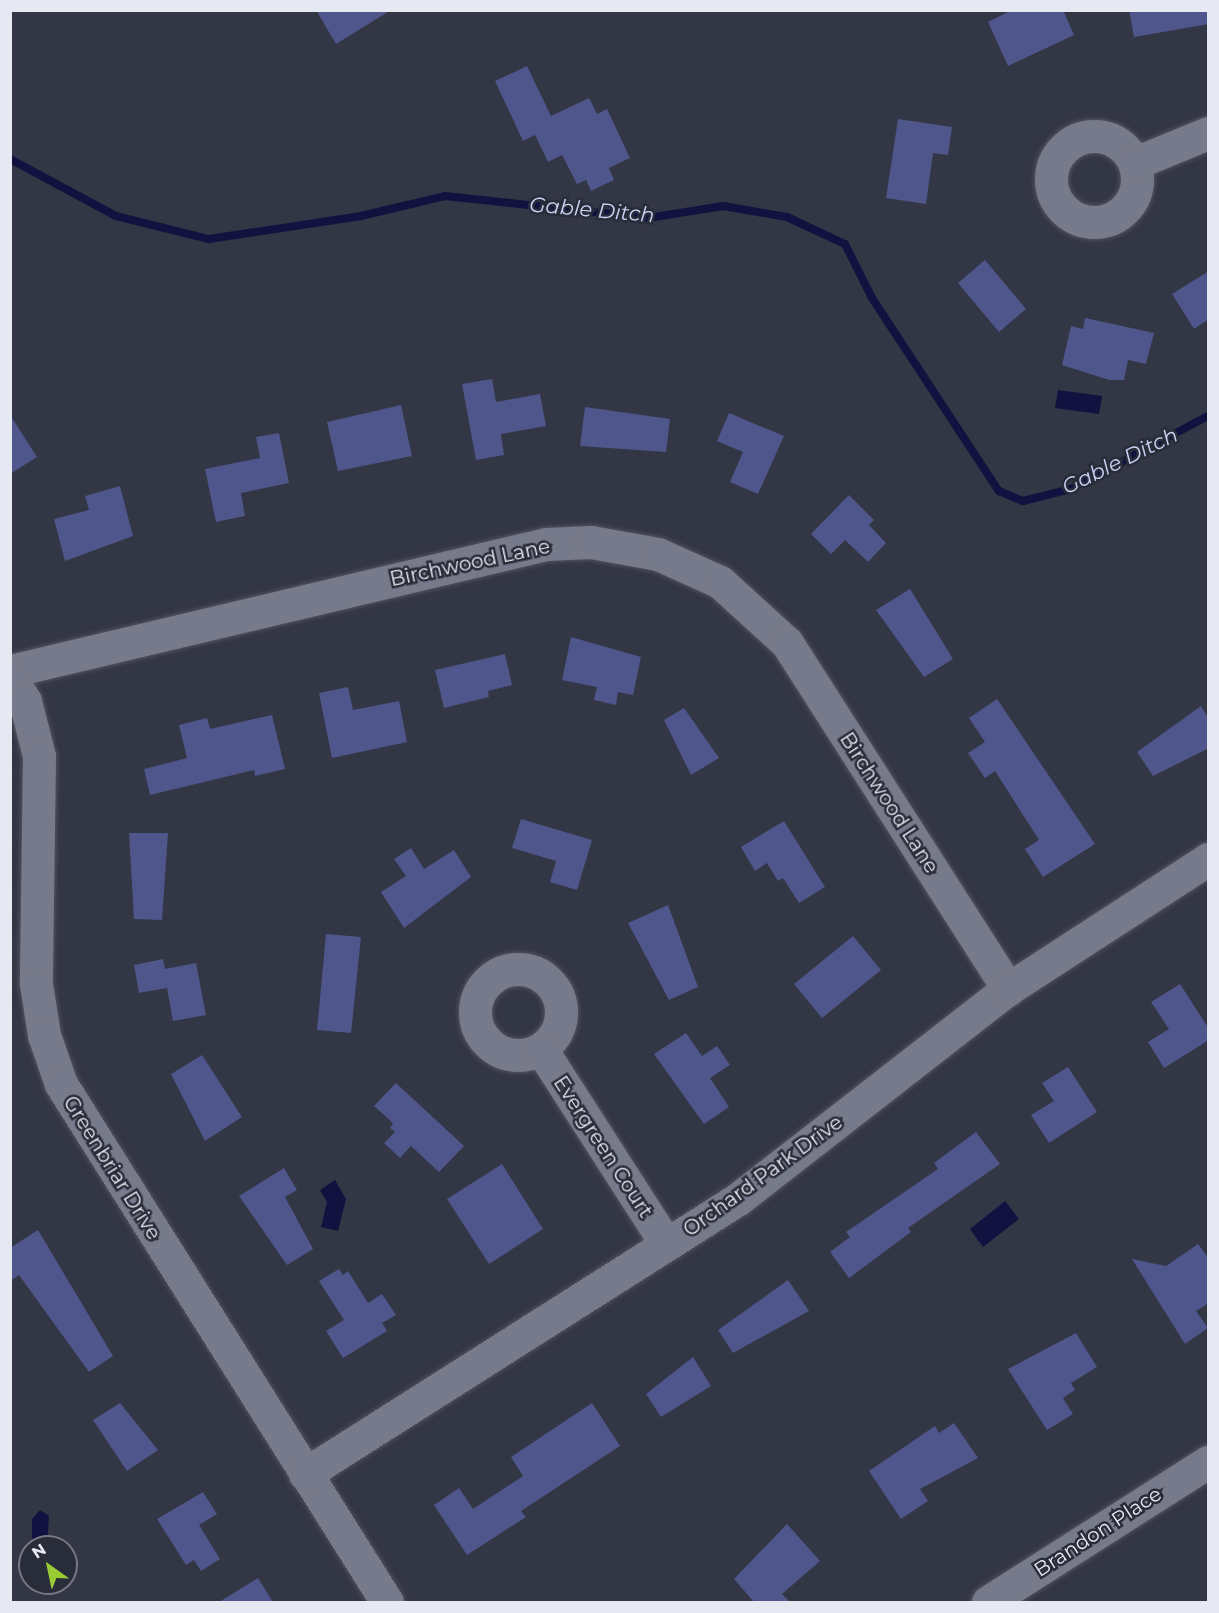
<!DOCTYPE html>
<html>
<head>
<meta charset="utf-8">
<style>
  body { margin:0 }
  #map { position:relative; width:1219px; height:1613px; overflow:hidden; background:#333644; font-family:Montserrat,sans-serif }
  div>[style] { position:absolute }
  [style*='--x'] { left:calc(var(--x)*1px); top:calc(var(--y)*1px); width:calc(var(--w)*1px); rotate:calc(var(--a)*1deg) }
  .water>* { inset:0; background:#121240 }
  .stream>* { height:8px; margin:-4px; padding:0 4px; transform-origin:4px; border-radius:4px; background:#121240 }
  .building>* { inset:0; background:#4f568b }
  .roads { filter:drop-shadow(0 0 2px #50525e) drop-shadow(0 0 2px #50525e) }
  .minor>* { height:33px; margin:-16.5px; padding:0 16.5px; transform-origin:16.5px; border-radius:16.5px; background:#777a8a }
  .minor>.ring { margin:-16.5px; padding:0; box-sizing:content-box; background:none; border:33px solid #777a8a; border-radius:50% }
  span { translate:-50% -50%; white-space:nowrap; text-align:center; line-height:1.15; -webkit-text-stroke:5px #292c39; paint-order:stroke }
  .street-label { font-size:20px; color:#e7e9f2 }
  .water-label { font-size:21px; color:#cbd2f3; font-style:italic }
  .frame { position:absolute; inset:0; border:12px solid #e7e9f2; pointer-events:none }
  .north { position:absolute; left:18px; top:1535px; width:60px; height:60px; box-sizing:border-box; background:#292c39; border:2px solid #757883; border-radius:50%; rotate:327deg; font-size:16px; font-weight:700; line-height:24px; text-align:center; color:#e7e9f2 }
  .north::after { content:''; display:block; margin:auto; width:21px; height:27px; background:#9acb35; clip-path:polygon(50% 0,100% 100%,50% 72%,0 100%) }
</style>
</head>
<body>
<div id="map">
  <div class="water">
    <div style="clip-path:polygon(1058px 390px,1102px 396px,1099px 414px,1055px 408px)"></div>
    <div style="clip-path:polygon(335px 1180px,346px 1199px,338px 1231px,321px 1227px,327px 1202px,320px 1190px)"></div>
    <div style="clip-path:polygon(1005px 1201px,1019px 1219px,983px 1247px,970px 1229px)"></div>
    <div style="clip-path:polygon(40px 1510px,49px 1516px,47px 1547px,33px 1547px,32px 1541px,32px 1519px)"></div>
  </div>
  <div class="stream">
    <div style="--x:10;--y:159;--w:120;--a:28.3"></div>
    <div style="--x:116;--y:216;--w:96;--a:13.9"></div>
    <div style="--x:209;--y:239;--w:154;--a:-8.6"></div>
    <div style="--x:361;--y:216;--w:86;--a:-13.4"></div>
    <div style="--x:445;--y:196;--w:204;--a:6.2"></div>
    <div style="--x:648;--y:218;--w:76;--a:-9.1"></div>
    <div style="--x:723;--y:206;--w:65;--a:9.8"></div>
    <div style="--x:787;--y:217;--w:64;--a:25"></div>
    <div style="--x:845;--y:244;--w:60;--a:63.4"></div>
    <div style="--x:872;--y:298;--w:231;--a:56.7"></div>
    <div style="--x:999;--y:491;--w:26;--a:23"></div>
    <div style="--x:1023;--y:501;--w:49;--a:-14"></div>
    <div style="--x:1071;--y:489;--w:155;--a:-28.1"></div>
  </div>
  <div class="building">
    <div style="clip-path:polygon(316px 10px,391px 10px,336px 44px)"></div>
    <div style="clip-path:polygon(1012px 10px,1063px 10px,1074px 35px,1008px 66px,988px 22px)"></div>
    <div style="clip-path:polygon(1129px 10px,1209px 10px,1209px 24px,1134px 37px)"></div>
    <div style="clip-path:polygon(527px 66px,551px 116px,589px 98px,597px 114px,607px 109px,630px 158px,609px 168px,614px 180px,591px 191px,586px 180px,577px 184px,562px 155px,548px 162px,535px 135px,523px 141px,495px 81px)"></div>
    <div style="clip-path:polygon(898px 119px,952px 127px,948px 155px,933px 153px,926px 204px,886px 198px)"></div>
    <div style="clip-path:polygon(985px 260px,1026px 309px,999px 332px,958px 283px)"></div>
    <div style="clip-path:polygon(1209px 271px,1209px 319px,1194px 329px,1172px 294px)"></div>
    <div style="clip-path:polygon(1085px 318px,1154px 333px,1146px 364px,1128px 360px,1124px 380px,1109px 380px,1062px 365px,1071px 326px,1083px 329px)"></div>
    <div style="clip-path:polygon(492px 379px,496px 402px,540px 394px,546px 426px,501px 434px,504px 455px,476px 460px,462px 384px)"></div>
    <div style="clip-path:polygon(401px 405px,412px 456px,338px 471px,327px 422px)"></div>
    <div style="clip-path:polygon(585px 407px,670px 419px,666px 452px,580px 446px)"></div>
    <div style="clip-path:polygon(729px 413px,784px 436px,758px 494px,730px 482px,743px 452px,717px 441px)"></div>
    <div style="clip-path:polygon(10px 415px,37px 457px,10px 474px)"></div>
    <div style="clip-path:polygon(279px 433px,289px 483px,241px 493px,245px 516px,216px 522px,205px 469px,260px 458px,256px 437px)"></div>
    <div style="clip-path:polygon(120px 486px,133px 536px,65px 561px,54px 519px,89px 510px,85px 496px)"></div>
    <div style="clip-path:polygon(849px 495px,874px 520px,869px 525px,886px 543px,868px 562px,845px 540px,831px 554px,811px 534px)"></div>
    <div style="clip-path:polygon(910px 589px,953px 659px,924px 677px,876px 610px)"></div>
    <div style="clip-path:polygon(571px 637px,641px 657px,633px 695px,618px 692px,616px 705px,594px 700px,597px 687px,562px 680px)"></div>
    <div style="clip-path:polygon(505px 654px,512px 685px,488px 691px,489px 697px,444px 708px,435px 670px)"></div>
    <div style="clip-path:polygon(348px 687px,353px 710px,399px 701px,407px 742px,332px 758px,319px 693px)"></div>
    <div style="clip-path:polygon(997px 699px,1095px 844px,1043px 877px,1025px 849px,1039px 840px,995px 771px,985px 778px,968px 753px,985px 742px,969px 718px)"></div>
    <div style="clip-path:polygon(1201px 706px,1209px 719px,1209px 748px,1153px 776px,1137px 752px)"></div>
    <div style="clip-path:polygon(684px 708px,719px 758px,691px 775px,664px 720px)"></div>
    <div style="clip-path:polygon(272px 715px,285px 769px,255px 776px,254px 770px,150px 795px,144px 769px,187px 758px,179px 725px,207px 718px,210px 729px)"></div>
    <div style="clip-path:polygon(521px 819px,592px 840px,577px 890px,550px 882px,556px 861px,512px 848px)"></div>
    <div style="clip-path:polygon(784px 821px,825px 887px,799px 903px,783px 878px,778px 881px,767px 863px,755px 871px,741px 847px)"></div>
    <div style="clip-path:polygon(129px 833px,168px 833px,162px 920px,134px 919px)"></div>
    <div style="clip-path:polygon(411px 848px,424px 869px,454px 850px,471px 877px,404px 928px,381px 892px,406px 876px,394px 859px)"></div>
    <div style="clip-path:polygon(668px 905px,698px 987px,669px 1000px,628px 923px)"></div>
    <div style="clip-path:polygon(326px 934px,361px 937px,351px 1033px,317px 1030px)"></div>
    <div style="clip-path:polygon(853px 936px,881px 970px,822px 1018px,794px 984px)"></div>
    <div style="clip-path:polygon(163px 959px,165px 969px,196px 963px,206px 1015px,173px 1021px,167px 988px,139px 993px,134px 965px)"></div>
    <div style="clip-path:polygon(1180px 984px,1209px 1029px,1209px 1040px,1164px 1068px,1148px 1042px,1169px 1029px,1151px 1002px)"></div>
    <div style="clip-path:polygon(686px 1033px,702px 1056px,717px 1046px,730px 1065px,710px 1078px,729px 1107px,704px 1124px,654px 1054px)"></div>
    <div style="clip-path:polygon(202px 1055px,242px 1117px,205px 1141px,171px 1074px)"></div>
    <div style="clip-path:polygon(1068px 1067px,1097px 1112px,1049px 1143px,1031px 1115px,1054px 1101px,1042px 1083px)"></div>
    <div style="clip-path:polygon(396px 1083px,464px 1146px,439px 1172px,411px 1146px,400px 1158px,384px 1143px,395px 1132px,390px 1128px,393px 1123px,374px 1106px)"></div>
    <div style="clip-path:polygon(976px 1132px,1000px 1164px,908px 1228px,911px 1232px,849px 1278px,830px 1252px,850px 1237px,846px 1232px,938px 1169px,934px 1163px)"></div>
    <div style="clip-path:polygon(502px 1164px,543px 1229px,489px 1264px,447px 1199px)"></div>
    <div style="clip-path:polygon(284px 1168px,297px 1190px,285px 1197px,313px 1249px,287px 1265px,239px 1196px)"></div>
    <div style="clip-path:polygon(38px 1230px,113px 1356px,89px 1372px,19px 1275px,10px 1281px,10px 1248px)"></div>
    <div style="clip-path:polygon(1198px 1244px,1209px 1259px,1209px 1303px,1196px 1311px,1208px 1328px,1185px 1344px,1132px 1259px,1166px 1266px)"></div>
    <div style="clip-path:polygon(339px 1269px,343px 1275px,348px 1271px,368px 1303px,382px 1294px,396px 1315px,382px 1323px,387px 1331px,343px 1358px,326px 1331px,344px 1320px,319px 1281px)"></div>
    <div style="clip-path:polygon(788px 1280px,809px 1311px,733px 1353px,718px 1330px)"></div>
    <div style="clip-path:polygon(1076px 1333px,1097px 1367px,1071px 1383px,1075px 1390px,1063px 1398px,1073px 1414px,1047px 1430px,1008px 1369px)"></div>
    <div style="clip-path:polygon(693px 1357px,711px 1386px,661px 1417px,646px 1394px)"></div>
    <div style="clip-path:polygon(120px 1403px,158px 1450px,127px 1471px,93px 1420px)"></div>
    <div style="clip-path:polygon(592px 1403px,620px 1446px,521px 1511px,526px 1517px,467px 1555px,434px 1505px,459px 1488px,473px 1509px,523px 1476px,511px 1457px)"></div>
    <div style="clip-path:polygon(954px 1423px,978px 1458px,920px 1489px,928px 1501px,901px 1519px,869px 1471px,935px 1426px,939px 1433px)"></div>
    <div style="clip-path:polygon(203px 1492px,217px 1514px,199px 1525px,220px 1559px,201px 1571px,194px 1560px,186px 1565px,157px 1519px)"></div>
    <div style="clip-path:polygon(787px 1524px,820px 1561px,782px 1594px,790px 1602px,754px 1602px,734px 1579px)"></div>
    <div style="clip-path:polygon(258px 1578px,273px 1602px,219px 1602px)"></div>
  </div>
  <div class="roads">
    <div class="minor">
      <div class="ring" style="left:1051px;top:136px;width:53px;height:53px"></div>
      <div style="--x:1135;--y:163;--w:79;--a:-22.3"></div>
      <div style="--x:10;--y:671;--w:551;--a:-13.33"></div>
      <div style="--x:546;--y:544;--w:45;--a:-2.5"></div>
      <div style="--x:591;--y:542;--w:68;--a:10.2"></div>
      <div style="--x:658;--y:554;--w:68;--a:24.3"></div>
      <div style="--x:720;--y:582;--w:91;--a:42.3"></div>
      <div style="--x:787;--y:643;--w:411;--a:57.4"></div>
      <div style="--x:10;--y:677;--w:28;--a:58"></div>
      <div style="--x:25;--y:701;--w:57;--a:75.7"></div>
      <div style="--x:39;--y:756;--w:228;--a:90.8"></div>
      <div style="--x:36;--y:984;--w:52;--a:81.1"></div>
      <div style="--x:44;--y:1035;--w:52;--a:70.9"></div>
      <div style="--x:61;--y:1084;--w:612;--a:57.82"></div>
      <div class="ring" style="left:475px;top:969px;width:53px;height:53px"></div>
      <div style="--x:541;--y:1049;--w:232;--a:57.3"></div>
      <div style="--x:305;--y:1474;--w:513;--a:-32.42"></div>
      <div style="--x:738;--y:1199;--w:342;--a:-37.9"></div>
      <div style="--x:1008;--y:989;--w:239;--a:-33"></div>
      <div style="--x:988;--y:1602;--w:261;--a:-32.5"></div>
    </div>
  </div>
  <div class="street-label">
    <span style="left:470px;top:563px;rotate:-12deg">Birchwood Lane</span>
    <span style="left:889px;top:803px;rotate:57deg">Birchwood Lane</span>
    <span style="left:603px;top:1147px;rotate:57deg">Evergreen Court</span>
    <span style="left:112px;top:1168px;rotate:58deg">Greenbriar Drive</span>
    <span style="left:763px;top:1176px;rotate:-36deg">Orchard Park Drive</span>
    <span style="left:1098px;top:1532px;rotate:-33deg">Brandon Place</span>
  </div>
  <div class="water-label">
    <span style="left:592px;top:210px;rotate:5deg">Gable Ditch</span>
    <span style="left:1120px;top:461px;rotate:-26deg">Gable Ditch</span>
  </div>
  <div class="frame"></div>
  <div class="north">N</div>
</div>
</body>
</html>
